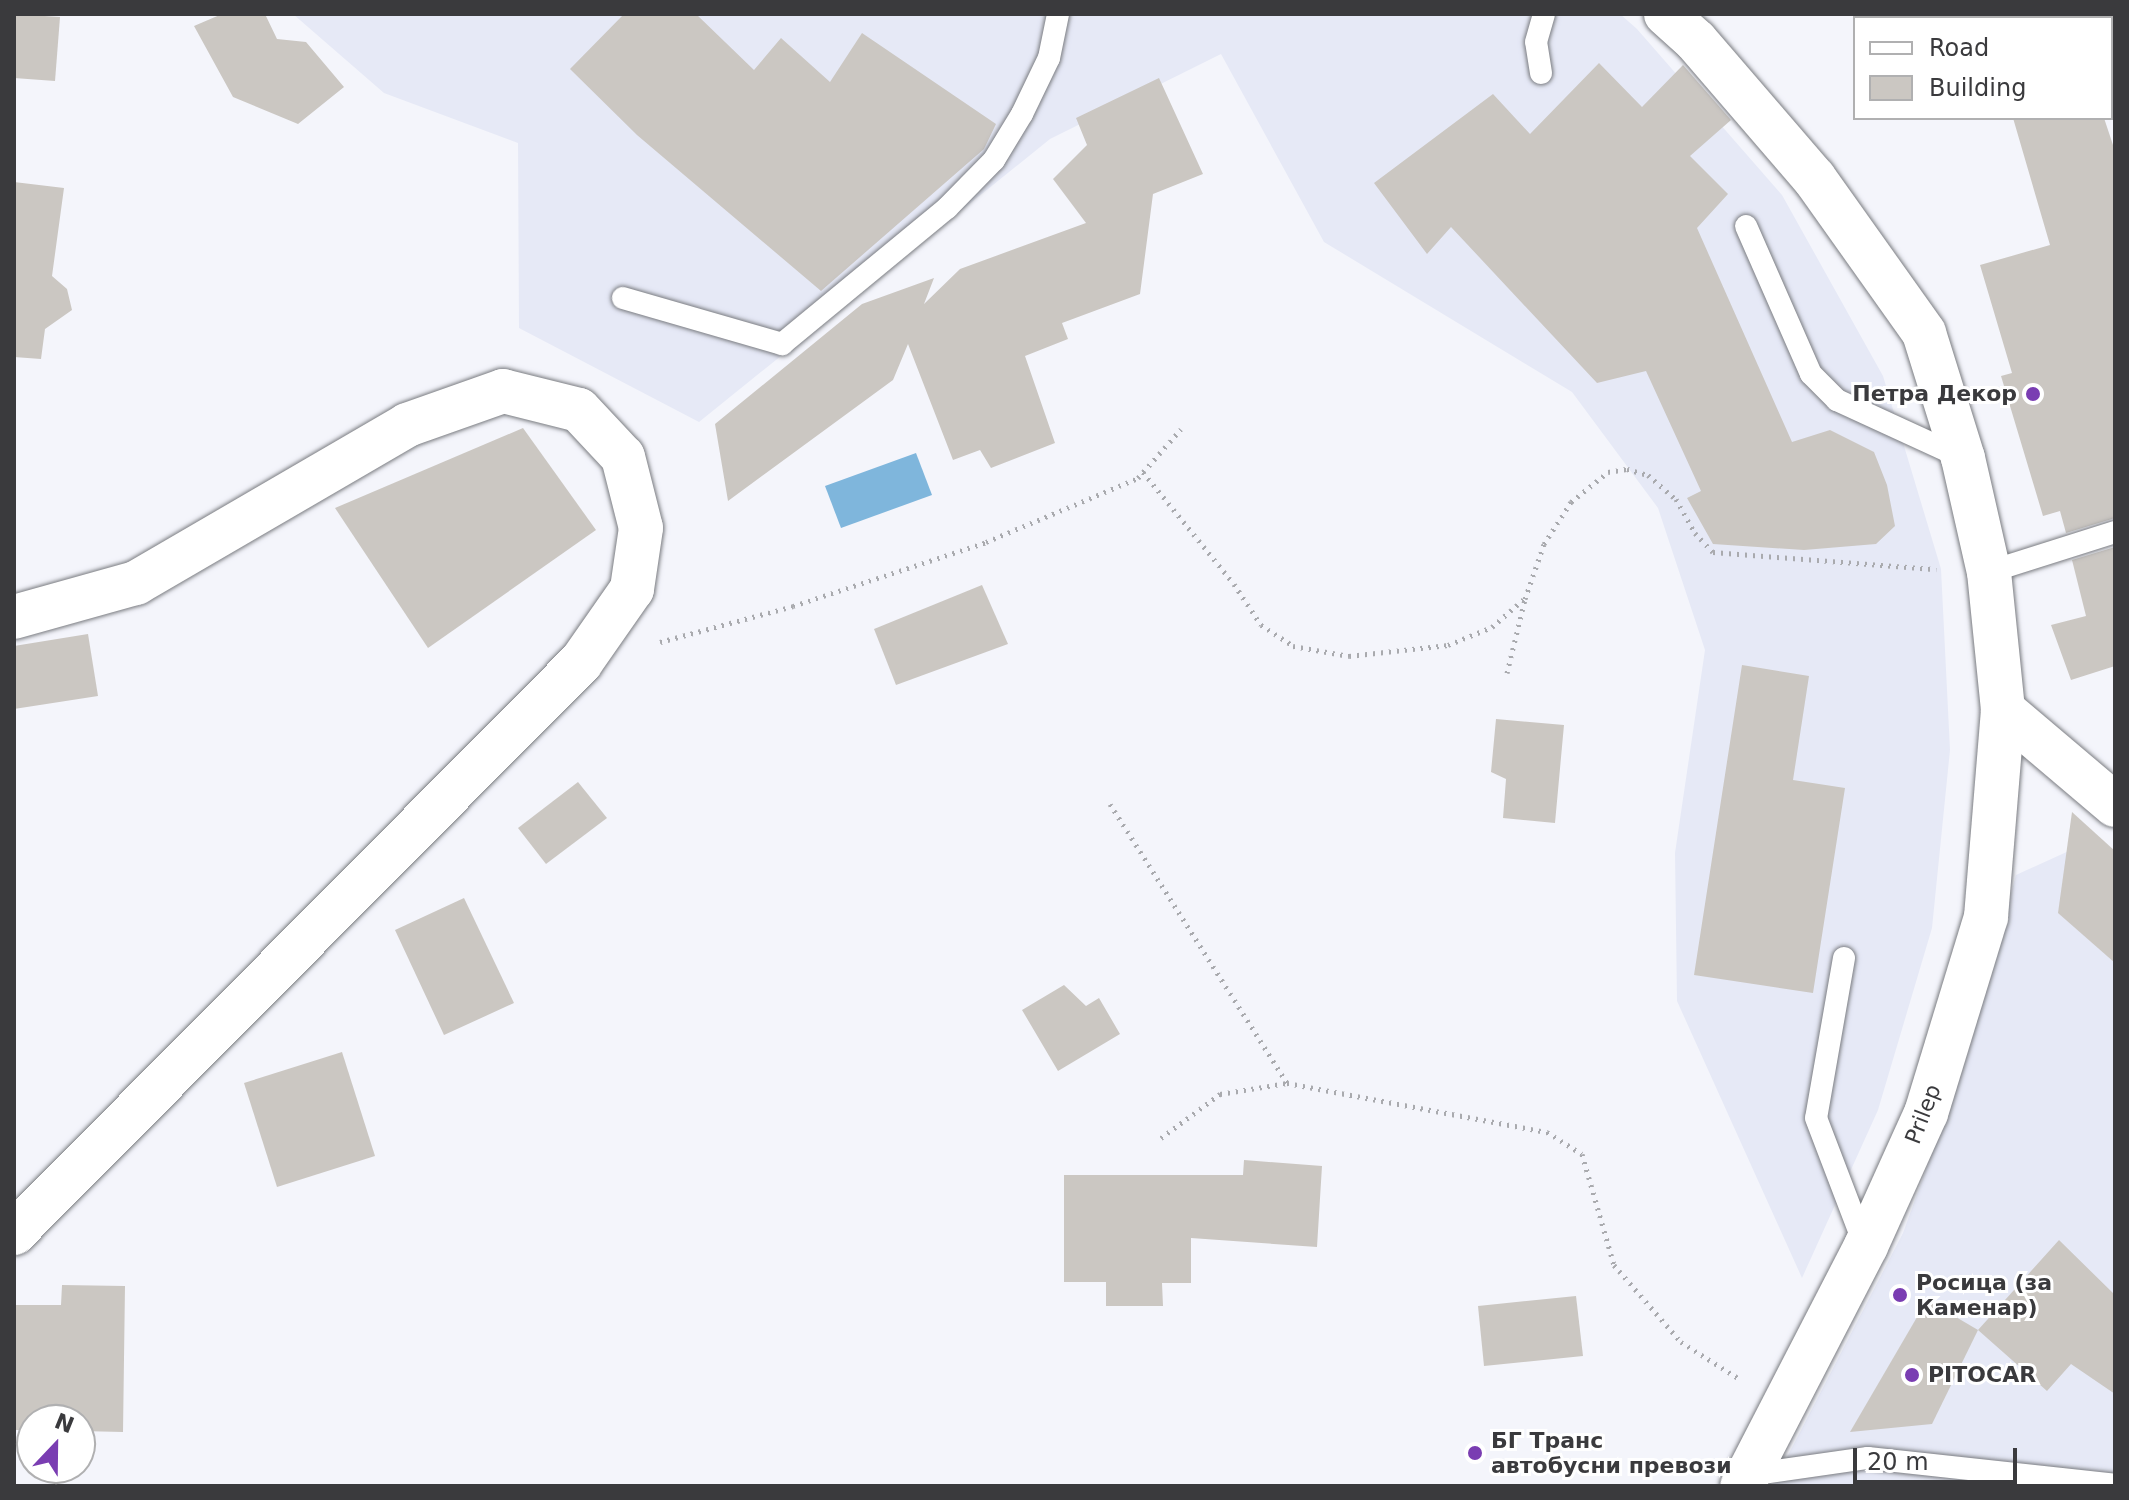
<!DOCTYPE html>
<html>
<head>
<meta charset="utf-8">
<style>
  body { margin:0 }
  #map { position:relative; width:2129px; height:1500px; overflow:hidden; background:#f4f5fb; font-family:"DejaVu Sans",sans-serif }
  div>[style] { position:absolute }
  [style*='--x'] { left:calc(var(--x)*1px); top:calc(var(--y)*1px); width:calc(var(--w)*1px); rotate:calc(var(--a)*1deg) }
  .built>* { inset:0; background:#e6e9f6 }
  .water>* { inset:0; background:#7fb6dc }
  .building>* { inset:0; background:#cbc7c2 }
  .path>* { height:5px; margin-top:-2.5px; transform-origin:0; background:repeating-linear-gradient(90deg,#a9aaae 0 2px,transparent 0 8px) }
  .roads { filter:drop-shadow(0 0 2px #7a7c81) drop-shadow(0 0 2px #7a7c81) }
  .lane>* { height:22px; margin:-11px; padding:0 11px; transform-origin:11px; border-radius:11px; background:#fff }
  .street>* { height:44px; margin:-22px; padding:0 22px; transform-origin:22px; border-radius:22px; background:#fff }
  .secondary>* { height:44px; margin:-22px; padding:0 22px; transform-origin:22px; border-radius:22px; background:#fff }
  .dots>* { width:22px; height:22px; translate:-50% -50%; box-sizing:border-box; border:4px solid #fff; border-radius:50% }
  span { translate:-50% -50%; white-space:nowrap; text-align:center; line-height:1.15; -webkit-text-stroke:6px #fff; paint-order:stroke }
  .poi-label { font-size:22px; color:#3a3a3d; font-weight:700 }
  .right { translate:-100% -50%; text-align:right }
  .left { translate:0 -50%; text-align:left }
  .street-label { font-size:22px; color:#3a3a3d }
  .frame { position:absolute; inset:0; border:16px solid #3a3a3d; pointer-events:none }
  .legend { position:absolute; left:1853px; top:16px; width:260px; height:104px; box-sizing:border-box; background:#fff; border:2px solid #b0b0b1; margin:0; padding:10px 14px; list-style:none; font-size:24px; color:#3a3a3d }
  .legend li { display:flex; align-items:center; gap:16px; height:40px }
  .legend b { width:40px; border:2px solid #b0b0b1 }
  .north { position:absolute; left:16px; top:1404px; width:80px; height:80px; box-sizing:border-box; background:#fff; border:2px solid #b0b0b1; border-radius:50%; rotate:22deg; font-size:22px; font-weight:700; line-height:32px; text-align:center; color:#3a3a3d }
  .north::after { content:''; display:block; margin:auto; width:28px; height:36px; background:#7a3db2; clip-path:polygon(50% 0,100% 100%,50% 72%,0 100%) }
  .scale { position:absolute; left:1853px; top:1448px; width:164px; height:36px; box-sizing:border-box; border:4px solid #3a3a3d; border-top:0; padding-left:10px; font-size:24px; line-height:28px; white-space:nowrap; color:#3a3a3d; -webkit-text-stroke:6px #fff; paint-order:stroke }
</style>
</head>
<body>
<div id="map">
  <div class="built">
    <div style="clip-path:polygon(293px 14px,1620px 14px,1637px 29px,1782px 195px,1883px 376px,1941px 569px,1950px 750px,1932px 928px,1878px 1110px,1802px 1278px,1677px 1001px,1675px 853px,1705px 650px,1658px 508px,1572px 392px,1324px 242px,1221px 54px,1050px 139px,699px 422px,519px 328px,518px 143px,384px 93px)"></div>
    <div style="clip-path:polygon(2071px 850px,2115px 892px,2115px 1486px,1772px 1486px,1903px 1233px,1968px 1054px,2016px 875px)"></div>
  </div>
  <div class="water">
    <div style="clip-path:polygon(916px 453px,932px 495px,841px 528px,825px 486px)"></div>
  </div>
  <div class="building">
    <div style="clip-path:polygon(14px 14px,60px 17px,55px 81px,14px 78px)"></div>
    <div style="clip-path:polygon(222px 14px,265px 14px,277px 39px,306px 42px,344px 87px,298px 124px,233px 97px,194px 26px)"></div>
    <div style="clip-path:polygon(624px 14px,696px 14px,754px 70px,781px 38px,830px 82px,862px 33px,996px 124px,984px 149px,821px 291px,637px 135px,570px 69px)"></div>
    <div style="clip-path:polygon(1599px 63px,1642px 107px,1683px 65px,1731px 120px,1690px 156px,1728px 194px,1697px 228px,1792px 442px,1830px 430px,1874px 452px,1887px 485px,1895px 526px,1876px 544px,1804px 550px,1713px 544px,1687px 498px,1701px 491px,1646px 371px,1597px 383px,1451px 227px,1427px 254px,1374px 183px,1493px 94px,1530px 134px)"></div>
    <div style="clip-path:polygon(1159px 78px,1203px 174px,1153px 194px,1140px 294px,1062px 323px,1068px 339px,1025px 356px,1055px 443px,991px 468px,980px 450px,953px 460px,908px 344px,893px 380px,728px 501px,715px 424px,862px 304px,934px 278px,924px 304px,960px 269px,1086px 223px,1053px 179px,1087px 145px,1076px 118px)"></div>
    <div style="clip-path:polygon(2013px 118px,2104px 118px,2115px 151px,2115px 518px,2066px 533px,2060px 511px,2043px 516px,2001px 376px,2012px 373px,1980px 265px,2050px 245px)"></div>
    <div style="clip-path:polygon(14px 182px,64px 188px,52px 276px,67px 289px,72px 310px,45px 329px,41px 359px,14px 357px)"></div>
    <div style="clip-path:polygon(523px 428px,596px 530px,428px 648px,335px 508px)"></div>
    <div style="clip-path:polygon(2115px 547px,2115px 666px,2071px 680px,2051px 625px,2086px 616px,2072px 560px)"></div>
    <div style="clip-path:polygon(982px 585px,1008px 644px,896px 685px,874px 629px)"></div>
    <div style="clip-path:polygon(88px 634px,98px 696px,14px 709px,14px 646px)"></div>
    <div style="clip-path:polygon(1742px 665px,1809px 676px,1793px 780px,1845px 788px,1813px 993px,1694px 975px)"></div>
    <div style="clip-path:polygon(1496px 719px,1564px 725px,1555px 823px,1503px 818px,1506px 779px,1491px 772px)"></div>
    <div style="clip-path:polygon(578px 782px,607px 818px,546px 864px,518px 828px)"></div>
    <div style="clip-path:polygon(2072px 812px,2115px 851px,2115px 963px,2058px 913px)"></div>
    <div style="clip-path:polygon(464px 898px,514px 1003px,444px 1035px,395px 930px)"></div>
    <div style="clip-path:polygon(1064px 985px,1086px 1006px,1099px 998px,1120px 1034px,1058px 1071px,1022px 1010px)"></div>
    <div style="clip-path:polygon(342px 1052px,375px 1156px,277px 1187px,244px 1083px)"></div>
    <div style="clip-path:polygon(1244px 1160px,1322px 1166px,1317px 1247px,1191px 1238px,1191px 1283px,1162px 1283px,1163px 1306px,1106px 1306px,1106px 1282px,1064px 1282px,1064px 1175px,1243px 1175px)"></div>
    <div style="clip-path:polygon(2059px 1240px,2115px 1295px,2115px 1394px,2071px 1364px,2047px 1391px,1978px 1330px)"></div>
    <div style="clip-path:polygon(62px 1285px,125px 1286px,123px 1432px,80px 1431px,80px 1420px,32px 1420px,32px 1430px,14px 1430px,14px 1305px,61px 1305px)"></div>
    <div style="clip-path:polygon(1576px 1296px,1583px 1356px,1484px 1366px,1478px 1306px)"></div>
    <div style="clip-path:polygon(1927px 1300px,1978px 1330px,1932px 1424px,1850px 1432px)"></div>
  </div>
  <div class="path">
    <div style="--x:1143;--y:472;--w:144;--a:50.9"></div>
    <div style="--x:1234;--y:584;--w:49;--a:56.6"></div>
    <div style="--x:1261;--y:625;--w:38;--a:33"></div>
    <div style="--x:1293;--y:646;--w:57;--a:10.1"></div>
    <div style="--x:1349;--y:656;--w:100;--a:-6.3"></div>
    <div style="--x:1448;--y:645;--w:48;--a:-22.2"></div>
    <div style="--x:1492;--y:627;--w:43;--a:-41.2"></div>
    <div style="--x:660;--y:642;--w:138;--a:-15.1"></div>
    <div style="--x:793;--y:606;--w:203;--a:-18.3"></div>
    <div style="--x:986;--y:542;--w:165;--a:-22.8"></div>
    <div style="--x:1138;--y:478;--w:65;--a:-48.7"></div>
    <div style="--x:1507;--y:673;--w:76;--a:-76.3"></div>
    <div style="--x:1525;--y:599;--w:58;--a:-70.9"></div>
    <div style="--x:1544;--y:544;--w:50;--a:-57.3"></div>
    <div style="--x:1571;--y:502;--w:48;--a:-39"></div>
    <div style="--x:1608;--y:472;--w:19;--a:-9"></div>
    <div style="--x:1627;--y:469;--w:22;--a:16"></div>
    <div style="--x:1648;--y:475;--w:37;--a:41"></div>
    <div style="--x:1676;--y:499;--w:39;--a:61"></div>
    <div style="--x:1695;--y:533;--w:26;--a:47"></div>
    <div style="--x:1713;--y:552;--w:224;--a:4.4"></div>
    <div style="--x:1110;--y:804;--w:330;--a:57.6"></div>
    <div style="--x:1161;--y:1138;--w:74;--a:-36.7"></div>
    <div style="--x:1220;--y:1094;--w:68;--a:-9.3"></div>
    <div style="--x:1287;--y:1083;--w:265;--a:10.7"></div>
    <div style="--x:1547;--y:1132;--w:41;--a:32.2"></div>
    <div style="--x:1582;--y:1154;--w:116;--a:73.9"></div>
    <div style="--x:1614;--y:1265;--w:102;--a:49"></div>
    <div style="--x:1681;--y:1342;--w:71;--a:32.3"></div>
  </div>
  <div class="roads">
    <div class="lane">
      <div style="--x:1541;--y:73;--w:31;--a:-99"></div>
      <div style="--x:1536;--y:42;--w:29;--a:-74"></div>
      <div style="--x:1746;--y:226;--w:162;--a:66.3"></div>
      <div style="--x:1811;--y:374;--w:37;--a:45"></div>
      <div style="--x:1837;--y:400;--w:139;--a:24.7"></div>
      <div style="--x:623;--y:298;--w:166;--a:16.1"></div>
      <div style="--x:782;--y:344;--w:214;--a:-39.5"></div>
      <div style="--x:947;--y:208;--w:67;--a:-45.6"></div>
      <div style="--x:994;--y:160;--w:54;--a:-58.7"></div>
      <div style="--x:1022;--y:114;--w:62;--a:-64.3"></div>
      <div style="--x:1049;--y:58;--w:45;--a:-78.4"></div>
      <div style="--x:1989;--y:572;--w:132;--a:-17.6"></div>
      <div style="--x:1844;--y:958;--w:162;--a:99.9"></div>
      <div style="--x:1816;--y:1118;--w:137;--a:69.1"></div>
      <div style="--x:1748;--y:1475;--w:121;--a:-8.1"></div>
      <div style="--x:1868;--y:1458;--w:248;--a:6.2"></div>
    </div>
    <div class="street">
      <div style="--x:14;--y:617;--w:127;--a:-15.6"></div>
      <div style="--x:136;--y:583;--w:314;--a:-30.2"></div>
      <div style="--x:407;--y:425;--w:102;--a:-19.5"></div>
      <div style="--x:503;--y:391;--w:78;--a:14"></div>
      <div style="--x:579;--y:410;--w:64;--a:46.9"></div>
      <div style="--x:623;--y:457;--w:73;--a:75.8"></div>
      <div style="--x:641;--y:528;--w:62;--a:98.4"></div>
      <div style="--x:632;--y:589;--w:89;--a:124.9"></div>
      <div style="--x:581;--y:662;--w:805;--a:134.8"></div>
      <div style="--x:2003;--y:710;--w:147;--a:40.3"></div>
    </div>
    <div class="secondary">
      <div style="--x:1666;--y:14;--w:40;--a:42"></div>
      <div style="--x:1696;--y:41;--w:181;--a:49.3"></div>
      <div style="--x:1814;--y:178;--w:190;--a:54.6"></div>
      <div style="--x:1924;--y:333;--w:131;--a:72.7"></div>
      <div style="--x:1963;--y:458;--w:117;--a:77.2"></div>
      <div style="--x:1989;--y:572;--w:139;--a:84.2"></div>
      <div style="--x:2003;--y:710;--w:208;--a:94.7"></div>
      <div style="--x:1986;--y:917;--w:205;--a:107"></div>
      <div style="--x:1926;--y:1113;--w:146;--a:114.3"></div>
      <div style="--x:1866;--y:1246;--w:270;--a:117.3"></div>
    </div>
  </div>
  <div class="dots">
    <div style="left:2033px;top:394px;background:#7a3db2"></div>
    <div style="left:1900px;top:1295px;background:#7a3db2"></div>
    <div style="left:1912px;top:1375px;background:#7a3db2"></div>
    <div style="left:1475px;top:1453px;background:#7a3db2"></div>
  </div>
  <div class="poi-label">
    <span class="right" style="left:2017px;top:394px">Петра Декор</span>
    <span class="left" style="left:1916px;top:1295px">Росица (за<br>Каменар)</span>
    <span class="left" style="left:1928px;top:1375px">PITOCAR</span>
    <span class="left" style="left:1491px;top:1453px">БГ Транс<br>автобусни превози</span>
  </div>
  <div class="street-label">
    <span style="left:1923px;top:1114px;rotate:-69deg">Prilep</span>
  </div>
  <div class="frame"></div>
  <ul class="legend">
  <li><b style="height:10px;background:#fff"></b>Road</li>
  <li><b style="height:22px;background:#cbc7c2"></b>Building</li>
  </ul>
  <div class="north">N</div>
  <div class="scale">20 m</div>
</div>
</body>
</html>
